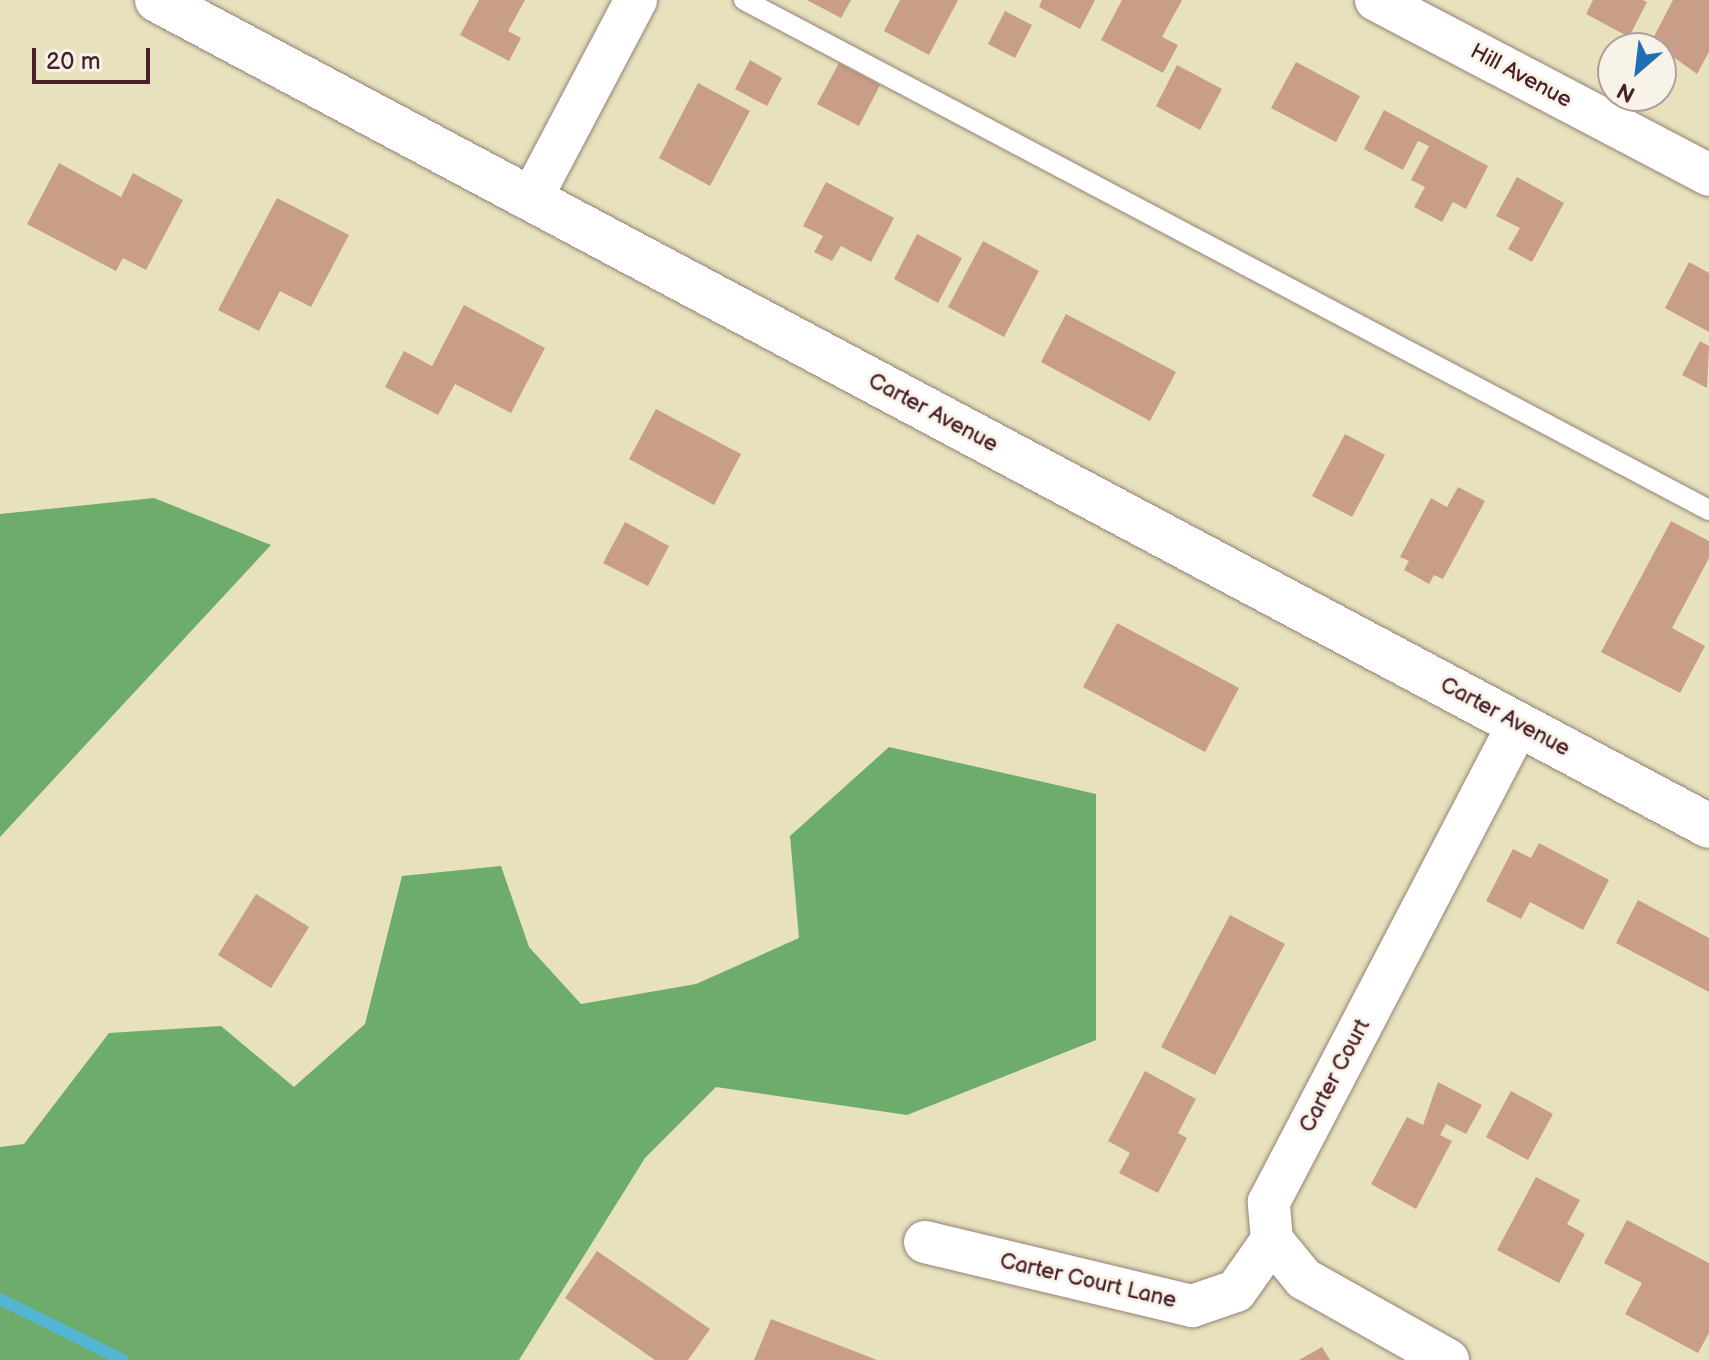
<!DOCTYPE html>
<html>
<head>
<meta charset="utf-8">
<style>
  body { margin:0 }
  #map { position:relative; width:1709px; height:1360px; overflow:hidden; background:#e7e1be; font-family:"Balsamiq Sans",sans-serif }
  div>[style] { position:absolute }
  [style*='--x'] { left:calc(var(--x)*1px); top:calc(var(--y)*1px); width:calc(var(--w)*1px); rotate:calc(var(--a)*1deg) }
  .forest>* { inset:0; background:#6eac6c }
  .stream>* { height:12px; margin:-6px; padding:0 6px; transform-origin:6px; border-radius:6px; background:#53b6d2 }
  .building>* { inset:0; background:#c99e88 }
  .roads { filter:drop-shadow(0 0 2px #988074) drop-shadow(0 0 2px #988074) }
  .lane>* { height:20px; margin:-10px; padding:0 10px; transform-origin:10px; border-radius:10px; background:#fff }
  .street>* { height:42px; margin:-21px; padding:0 21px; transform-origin:21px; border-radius:21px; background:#fff }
  .secondary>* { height:44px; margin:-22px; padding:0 22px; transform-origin:22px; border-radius:22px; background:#fff }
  span { translate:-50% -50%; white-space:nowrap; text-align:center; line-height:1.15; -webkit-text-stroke:6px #f7f3e8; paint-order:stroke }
  .street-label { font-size:22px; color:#4a1f2b }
  .north { position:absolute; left:1597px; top:32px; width:80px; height:80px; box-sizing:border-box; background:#f7f3e8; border:2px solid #b29e9c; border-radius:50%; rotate:208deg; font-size:22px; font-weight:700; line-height:32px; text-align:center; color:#4a1f2b }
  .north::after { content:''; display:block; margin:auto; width:28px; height:36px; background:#1f6fb2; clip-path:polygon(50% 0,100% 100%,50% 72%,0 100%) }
  .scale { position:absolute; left:32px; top:48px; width:118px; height:36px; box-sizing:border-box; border:4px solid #4a1f2b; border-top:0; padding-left:10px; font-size:24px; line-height:28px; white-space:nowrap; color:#4a1f2b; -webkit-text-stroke:6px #f7f3e8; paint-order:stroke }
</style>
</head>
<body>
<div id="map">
  <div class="forest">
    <div style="clip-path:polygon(154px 498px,271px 545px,0 837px,0 514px)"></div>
    <div style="clip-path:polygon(889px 747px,1096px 794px,1096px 1040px,907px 1115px,716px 1087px,645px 1158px,519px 1360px,0 1360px,0 1147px,24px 1144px,109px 1033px,221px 1026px,294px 1087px,365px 1024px,402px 876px,501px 866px,529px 947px,581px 1004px,696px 984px,799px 938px,790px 836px)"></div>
  </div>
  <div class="stream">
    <div style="--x:0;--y:1299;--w:137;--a:26.4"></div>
  </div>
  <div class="building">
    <div style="clip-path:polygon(479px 0,525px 0,508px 31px,521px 38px,509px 61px,460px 35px)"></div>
    <div style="clip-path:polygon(807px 0,851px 0,841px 18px)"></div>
    <div style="clip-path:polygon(900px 0,958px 0,929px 55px,884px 31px)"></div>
    <div style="clip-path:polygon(1042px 0,1095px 0,1080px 29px,1039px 7px)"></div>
    <div style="clip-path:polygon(1122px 0,1182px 0,1162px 37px,1178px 45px,1163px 73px,1101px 40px)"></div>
    <div style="clip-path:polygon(1593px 0,1643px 0,1647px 2px,1629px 37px,1586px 14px)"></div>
    <div style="clip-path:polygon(1673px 0,1709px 0,1709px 52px,1697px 74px,1661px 48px,1648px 48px)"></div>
    <div style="clip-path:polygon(1005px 11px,1032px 25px,1015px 58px,988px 44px)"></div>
    <div style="clip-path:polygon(750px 60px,782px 78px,767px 106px,735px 89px)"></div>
    <div style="clip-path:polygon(1296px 62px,1360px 96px,1336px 142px,1271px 108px)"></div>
    <div style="clip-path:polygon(839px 63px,880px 85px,859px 126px,817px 104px)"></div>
    <div style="clip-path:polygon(1177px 65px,1222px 89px,1200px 130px,1156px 106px)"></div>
    <div style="clip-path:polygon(698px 83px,750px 111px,710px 186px,659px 158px)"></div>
    <div style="clip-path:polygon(1384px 110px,1488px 166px,1466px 209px,1453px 202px,1442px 222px,1414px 207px,1425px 187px,1411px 180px,1429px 146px,1418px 141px,1403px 170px,1364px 149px)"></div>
    <div style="clip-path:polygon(59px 163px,121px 197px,133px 173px,183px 200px,146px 270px,123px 258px,116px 271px,27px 224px)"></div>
    <div style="clip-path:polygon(1517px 177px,1564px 203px,1532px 262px,1508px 249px,1520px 228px,1496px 216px)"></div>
    <div style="clip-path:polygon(826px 182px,894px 218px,871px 262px,841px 246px,832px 261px,814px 252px,823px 236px,803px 226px)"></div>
    <div style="clip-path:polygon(277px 198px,349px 235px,311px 307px,280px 291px,259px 331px,218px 310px)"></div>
    <div style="clip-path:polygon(917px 234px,962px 258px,938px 303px,894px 279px)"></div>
    <div style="clip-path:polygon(983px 241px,1039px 271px,1004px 337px,948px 307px)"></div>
    <div style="clip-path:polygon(1689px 262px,1709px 273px,1709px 332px,1665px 308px)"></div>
    <div style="clip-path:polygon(464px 305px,545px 348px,511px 413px,455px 384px,438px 415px,385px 387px,404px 351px,432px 366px)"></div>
    <div style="clip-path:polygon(1066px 314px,1176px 372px,1150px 421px,1041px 362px)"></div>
    <div style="clip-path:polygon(1700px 341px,1709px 346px,1707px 388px,1682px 375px)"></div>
    <div style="clip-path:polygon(656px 409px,741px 454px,714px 505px,629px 459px)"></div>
    <div style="clip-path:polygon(1345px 434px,1385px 455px,1352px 517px,1312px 496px)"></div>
    <div style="clip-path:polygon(1458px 487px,1485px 501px,1443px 579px,1434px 575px,1429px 584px,1404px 570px,1409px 561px,1400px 557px,1431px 498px,1447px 507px)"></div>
    <div style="clip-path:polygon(1671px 521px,1709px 541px,1709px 558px,1672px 628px,1705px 646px,1680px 693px,1601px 652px)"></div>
    <div style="clip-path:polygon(625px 522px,669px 546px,648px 586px,603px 563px)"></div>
    <div style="clip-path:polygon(1117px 623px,1239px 688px,1205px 752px,1083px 687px)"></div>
    <div style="clip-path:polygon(1539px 843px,1609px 880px,1583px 930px,1530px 902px,1521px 919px,1486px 901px,1513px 849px,1531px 858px)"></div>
    <div style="clip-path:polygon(256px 894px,309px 927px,271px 988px,218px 955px)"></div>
    <div style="clip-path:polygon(1638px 900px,1709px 938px,1709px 992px,1616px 943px)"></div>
    <div style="clip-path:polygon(1230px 915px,1285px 944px,1215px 1075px,1161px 1047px)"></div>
    <div style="clip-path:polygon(1145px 1071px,1196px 1099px,1178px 1133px,1187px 1138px,1158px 1193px,1119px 1173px,1130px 1153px,1108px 1141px)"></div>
    <div style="clip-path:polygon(1438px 1082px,1482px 1105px,1466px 1134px,1446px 1124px,1440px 1135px,1452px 1141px,1416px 1209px,1371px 1184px,1407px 1117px,1423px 1125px)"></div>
    <div style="clip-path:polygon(1511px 1091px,1553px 1114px,1528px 1160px,1486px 1137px)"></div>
    <div style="clip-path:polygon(1536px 1177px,1580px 1200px,1567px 1224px,1585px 1234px,1559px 1283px,1497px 1250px)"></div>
    <div style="clip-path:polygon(1627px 1220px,1709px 1263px,1709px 1333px,1698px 1353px,1625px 1314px,1642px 1283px,1604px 1263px)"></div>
    <div style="clip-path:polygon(597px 1251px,710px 1329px,688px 1360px,655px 1360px,565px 1298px)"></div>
    <div style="clip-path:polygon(771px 1319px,877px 1360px,754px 1360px)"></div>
    <div style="clip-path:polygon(1322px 1347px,1330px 1360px,1299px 1360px)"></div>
  </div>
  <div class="roads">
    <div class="lane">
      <div style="--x:744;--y:0;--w:1091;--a:27.86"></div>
    </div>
    <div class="street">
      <div style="--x:1376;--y:0;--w:376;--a:27.7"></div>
      <div style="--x:531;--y:199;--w:225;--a:-62.2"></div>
      <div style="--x:925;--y:1242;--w:275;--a:13.5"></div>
      <div style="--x:1192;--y:1306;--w:46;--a:-18.8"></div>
      <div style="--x:1236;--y:1291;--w:62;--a:-54.8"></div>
      <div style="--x:1448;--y:1360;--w:165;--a:-150.6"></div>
      <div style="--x:1304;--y:1279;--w:50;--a:-129.4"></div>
      <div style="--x:1272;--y:1240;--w:38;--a:-95"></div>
      <div style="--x:1269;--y:1202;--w:538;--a:-62.43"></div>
    </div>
    <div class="secondary">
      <div style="--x:157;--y:0;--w:1758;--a:28.02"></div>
    </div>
  </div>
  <div class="street-label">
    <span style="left:1521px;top:76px;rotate:28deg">Hill Avenue</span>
    <span style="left:933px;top:413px;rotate:28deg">Carter Avenue</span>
    <span style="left:1505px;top:717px;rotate:28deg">Carter Avenue</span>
    <span style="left:1335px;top:1076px;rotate:-62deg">Carter Court</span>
    <span style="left:1088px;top:1281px;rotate:13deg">Carter Court Lane</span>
  </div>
  <div class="north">N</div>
  <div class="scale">20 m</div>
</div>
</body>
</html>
